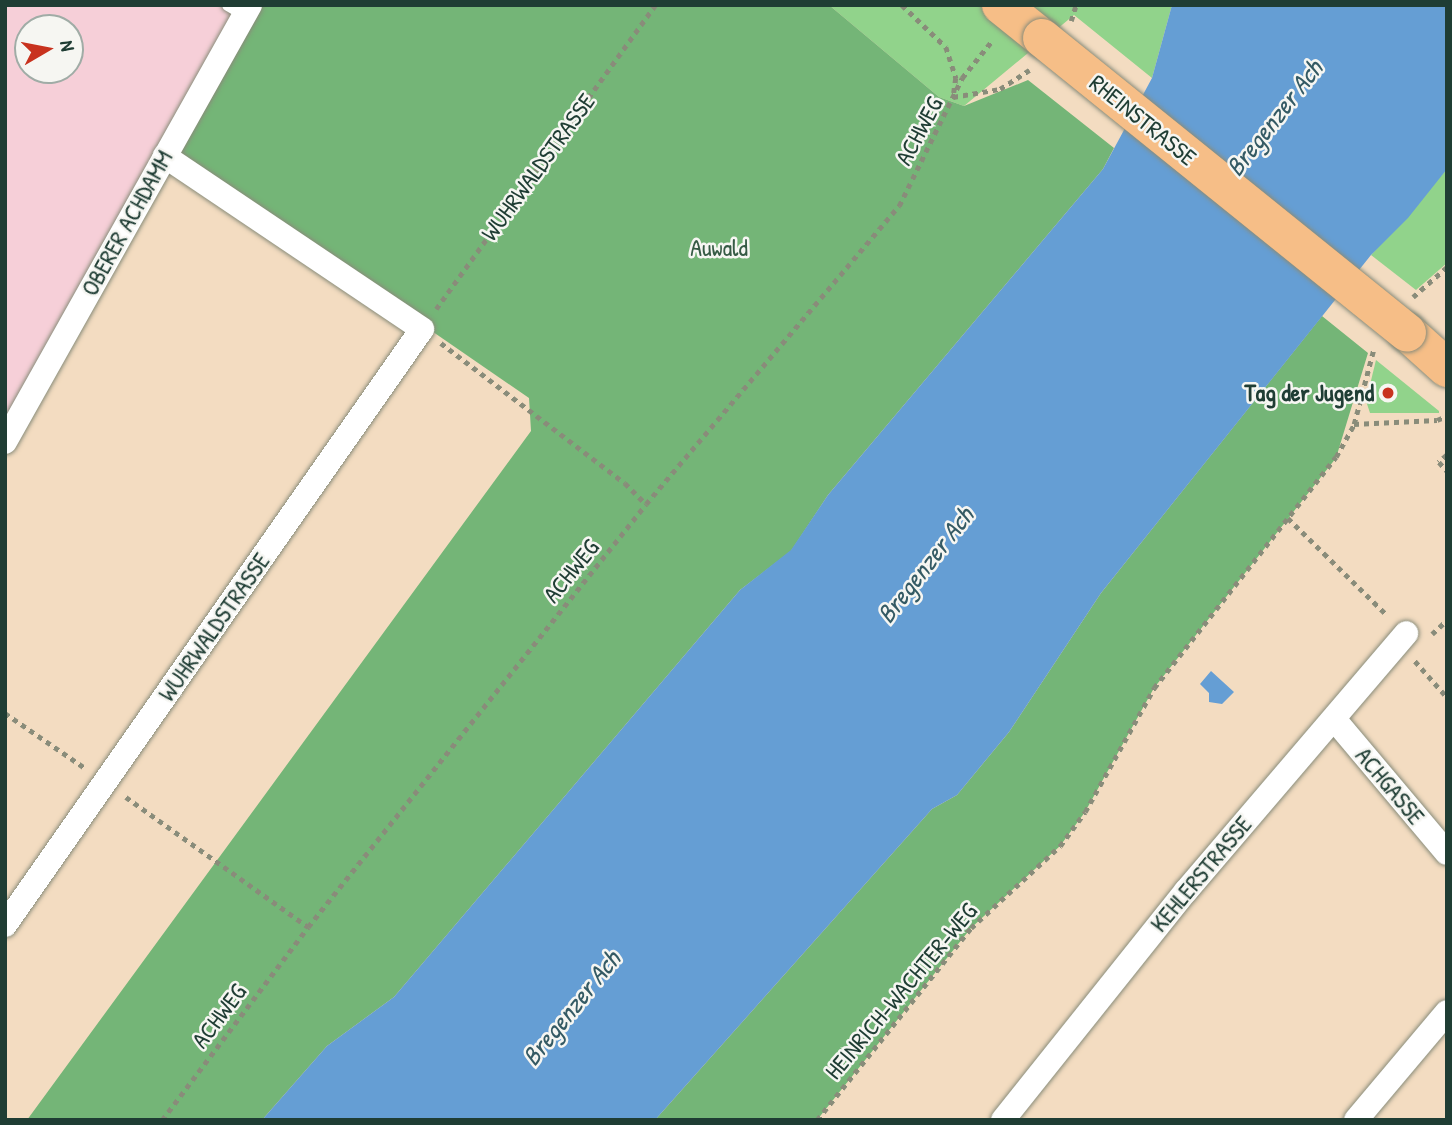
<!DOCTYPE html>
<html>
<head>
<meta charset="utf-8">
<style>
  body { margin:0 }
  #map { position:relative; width:1452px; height:1125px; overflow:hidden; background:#f3dcc1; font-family:"Patrick Hand",sans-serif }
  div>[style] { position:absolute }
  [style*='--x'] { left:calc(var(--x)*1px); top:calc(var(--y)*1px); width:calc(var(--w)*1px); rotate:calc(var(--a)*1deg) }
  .built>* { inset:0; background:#f6cfd8 }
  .green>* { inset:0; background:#91d38b }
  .forest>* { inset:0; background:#74b577 }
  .water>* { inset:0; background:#659ed4 }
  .path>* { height:4.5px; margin-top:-2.25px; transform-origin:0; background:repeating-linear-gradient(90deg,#898c7a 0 5px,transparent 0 10px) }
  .roads { filter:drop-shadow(0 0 2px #898c7a) drop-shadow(0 0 2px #898c7a) }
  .service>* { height:12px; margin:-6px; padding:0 6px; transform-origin:6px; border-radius:6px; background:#fff }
  .minor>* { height:24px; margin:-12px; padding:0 12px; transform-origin:12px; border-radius:12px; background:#fff }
  .primary>* { height:38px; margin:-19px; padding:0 19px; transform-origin:19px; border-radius:19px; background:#f6be87 }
  .bridges { filter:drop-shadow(0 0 2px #898c7a) drop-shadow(0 0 2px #898c7a) }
  .primary-bridge>* { height:38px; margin:-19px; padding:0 19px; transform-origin:19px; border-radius:19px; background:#f6be87 }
  .dots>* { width:19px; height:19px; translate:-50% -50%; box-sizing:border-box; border:4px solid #f6f6f2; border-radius:50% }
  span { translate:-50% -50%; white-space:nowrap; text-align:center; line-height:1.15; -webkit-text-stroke:5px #f6f6f2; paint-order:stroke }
  .street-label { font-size:24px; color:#1f3d34 }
  .park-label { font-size:24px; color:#365b45 }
  .poi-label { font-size:24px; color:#1f3d34; font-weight:700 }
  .right { translate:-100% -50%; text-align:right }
  .water-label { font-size:26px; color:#345a64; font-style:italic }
  .frame { position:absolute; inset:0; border:7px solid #1f3d34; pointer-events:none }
  .north { position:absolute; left:14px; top:14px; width:70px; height:70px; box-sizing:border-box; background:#f6f6f2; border:2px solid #a0aca6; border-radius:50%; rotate:80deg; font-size:19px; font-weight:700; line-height:28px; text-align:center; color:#1f3d34 }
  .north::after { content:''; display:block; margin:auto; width:24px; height:32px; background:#c8321e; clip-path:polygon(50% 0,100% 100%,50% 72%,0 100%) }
</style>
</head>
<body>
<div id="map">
  <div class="built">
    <div style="clip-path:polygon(evenodd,5px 5px,260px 5px,5px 448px,5px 5px,28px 28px,70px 28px,70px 70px,28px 70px,28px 28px)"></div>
  </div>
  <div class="green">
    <div style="clip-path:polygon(829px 5px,1172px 5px,1152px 78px,1074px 15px,964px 106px,939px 97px)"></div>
    <div style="clip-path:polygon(1447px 169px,1447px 263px,1416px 290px,1371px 255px)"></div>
    <div style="clip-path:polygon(1376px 360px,1439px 411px,1439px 413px,1370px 413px,1366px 401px)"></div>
  </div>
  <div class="forest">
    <div style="clip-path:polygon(260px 5px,829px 5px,939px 97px,964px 106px,1028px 80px,1114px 148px,1103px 169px,828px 495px,791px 551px,740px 590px,394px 997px,327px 1046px,262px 1120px,27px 1120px,531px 431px,529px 398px,175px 154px)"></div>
    <div style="clip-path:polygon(1322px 316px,1368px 353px,1336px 458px,1154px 688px,1085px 812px,1060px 846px,971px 928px,817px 1120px,655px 1120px,932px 809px,957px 795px,1009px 732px,1101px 593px)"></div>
  </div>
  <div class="water">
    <div style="clip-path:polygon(1172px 5px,1447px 5px,1447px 169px,1408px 218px,1371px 255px,1101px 593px,1009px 732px,957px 795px,932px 809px,655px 1120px,262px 1120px,327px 1046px,394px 997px,740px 590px,791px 550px,828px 495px,1103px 169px,1152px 78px)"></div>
    <div style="clip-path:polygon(1211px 671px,1234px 692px,1222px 704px,1209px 702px,1209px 693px,1200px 684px)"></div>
  </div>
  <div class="path">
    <div style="--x:902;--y:5;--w:61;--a:43.7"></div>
    <div style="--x:946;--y:47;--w:33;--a:72"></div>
    <div style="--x:956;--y:78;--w:15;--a:98"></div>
    <div style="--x:1071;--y:21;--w:17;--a:-73"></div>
    <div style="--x:953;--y:97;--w:48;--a:-9.7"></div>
    <div style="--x:1000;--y:89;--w:35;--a:-33"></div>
    <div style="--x:1413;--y:297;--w:45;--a:-41.4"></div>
    <div style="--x:436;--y:309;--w:375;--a:-54.2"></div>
    <div style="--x:441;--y:343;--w:231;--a:37.3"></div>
    <div style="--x:625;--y:483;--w:30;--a:45"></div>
    <div style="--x:1354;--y:424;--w:83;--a:-2.8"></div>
    <div style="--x:1437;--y:420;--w:11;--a:-22"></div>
    <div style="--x:1447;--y:455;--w:11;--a:139"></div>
    <div style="--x:1439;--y:462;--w:12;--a:48"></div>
    <div style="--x:1288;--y:518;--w:139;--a:44.4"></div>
    <div style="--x:1432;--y:634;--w:21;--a:-43"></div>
    <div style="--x:1415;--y:661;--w:48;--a:48.4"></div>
    <div style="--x:5;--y:713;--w:97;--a:34.5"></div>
    <div style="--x:126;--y:797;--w:224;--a:35.5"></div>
    <div style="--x:162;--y:1120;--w:242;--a:-52.9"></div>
    <div style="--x:308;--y:927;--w:541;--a:-51.37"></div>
    <div style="--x:646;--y:504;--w:391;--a:-49.7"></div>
    <div style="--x:899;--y:206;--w:143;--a:-63.8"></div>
    <div style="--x:962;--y:78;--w:46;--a:-51.1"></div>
    <div style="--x:817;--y:1120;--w:246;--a:-51.3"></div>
    <div style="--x:971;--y:928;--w:121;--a:-42.7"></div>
    <div style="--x:1060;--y:846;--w:42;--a:-53.7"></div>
    <div style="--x:1085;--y:812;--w:142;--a:-60.9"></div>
    <div style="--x:1154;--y:688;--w:294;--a:-51.8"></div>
    <div style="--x:1336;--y:457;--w:38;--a:-61"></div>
    <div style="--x:1354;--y:424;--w:79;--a:-75.3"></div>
  </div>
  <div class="roads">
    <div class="service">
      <div style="--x:228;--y:5;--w:20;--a:30"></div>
    </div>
    <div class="minor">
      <div style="--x:5;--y:442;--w:501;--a:-60.72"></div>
      <div style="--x:1334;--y:719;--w:175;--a:49.9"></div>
      <div style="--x:5;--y:925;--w:727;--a:-55.02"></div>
      <div style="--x:422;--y:329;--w:310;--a:-146.1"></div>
      <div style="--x:1003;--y:1120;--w:293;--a:-51.4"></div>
      <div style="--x:1186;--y:891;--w:339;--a:-49.5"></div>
      <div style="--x:1356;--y:1120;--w:141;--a:-49.9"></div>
    </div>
    <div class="primary">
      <div style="--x:1001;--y:5;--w:53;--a:38.8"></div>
      <div style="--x:1407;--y:332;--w:54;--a:42"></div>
    </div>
  </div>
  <div class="bridges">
    <div class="primary-bridge">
      <div style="--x:1042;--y:38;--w:469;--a:38.9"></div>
    </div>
  </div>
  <div class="dots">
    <div style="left:1388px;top:393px;background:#c8321e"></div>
  </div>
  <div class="street-label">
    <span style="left:1143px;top:120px;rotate:39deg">RHEINSTRASSE</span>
    <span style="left:919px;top:131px;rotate:-62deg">ACHWEG</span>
    <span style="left:538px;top:167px;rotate:-54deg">WUHRWALDSTRASSE</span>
    <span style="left:127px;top:223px;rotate:-61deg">OBERER ACHDAMM</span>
    <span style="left:571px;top:571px;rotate:-51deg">ACHWEG</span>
    <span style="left:214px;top:627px;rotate:-55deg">WUHRWALDSTRASSE</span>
    <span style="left:1390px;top:786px;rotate:50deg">ACHGASSE</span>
    <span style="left:1201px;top:874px;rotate:-50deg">KEHLERSTRASSE</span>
    <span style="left:901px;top:991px;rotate:-50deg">HEINRICH-WACHTER-WEG</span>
    <span style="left:219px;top:1016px;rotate:-53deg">ACHWEG</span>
  </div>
  <div class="park-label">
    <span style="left:719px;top:248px">Auwald</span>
  </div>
  <div class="poi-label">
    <span class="right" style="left:1374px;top:393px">Tag der Jugend</span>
  </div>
  <div class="water-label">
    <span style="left:1274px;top:118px;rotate:-52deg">Bregenzer Ach</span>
    <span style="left:925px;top:565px;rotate:-52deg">Bregenzer Ach</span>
    <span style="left:571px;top:1008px;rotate:-51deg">Bregenzer Ach</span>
  </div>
  <div class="frame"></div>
  <div class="north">N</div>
</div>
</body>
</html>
